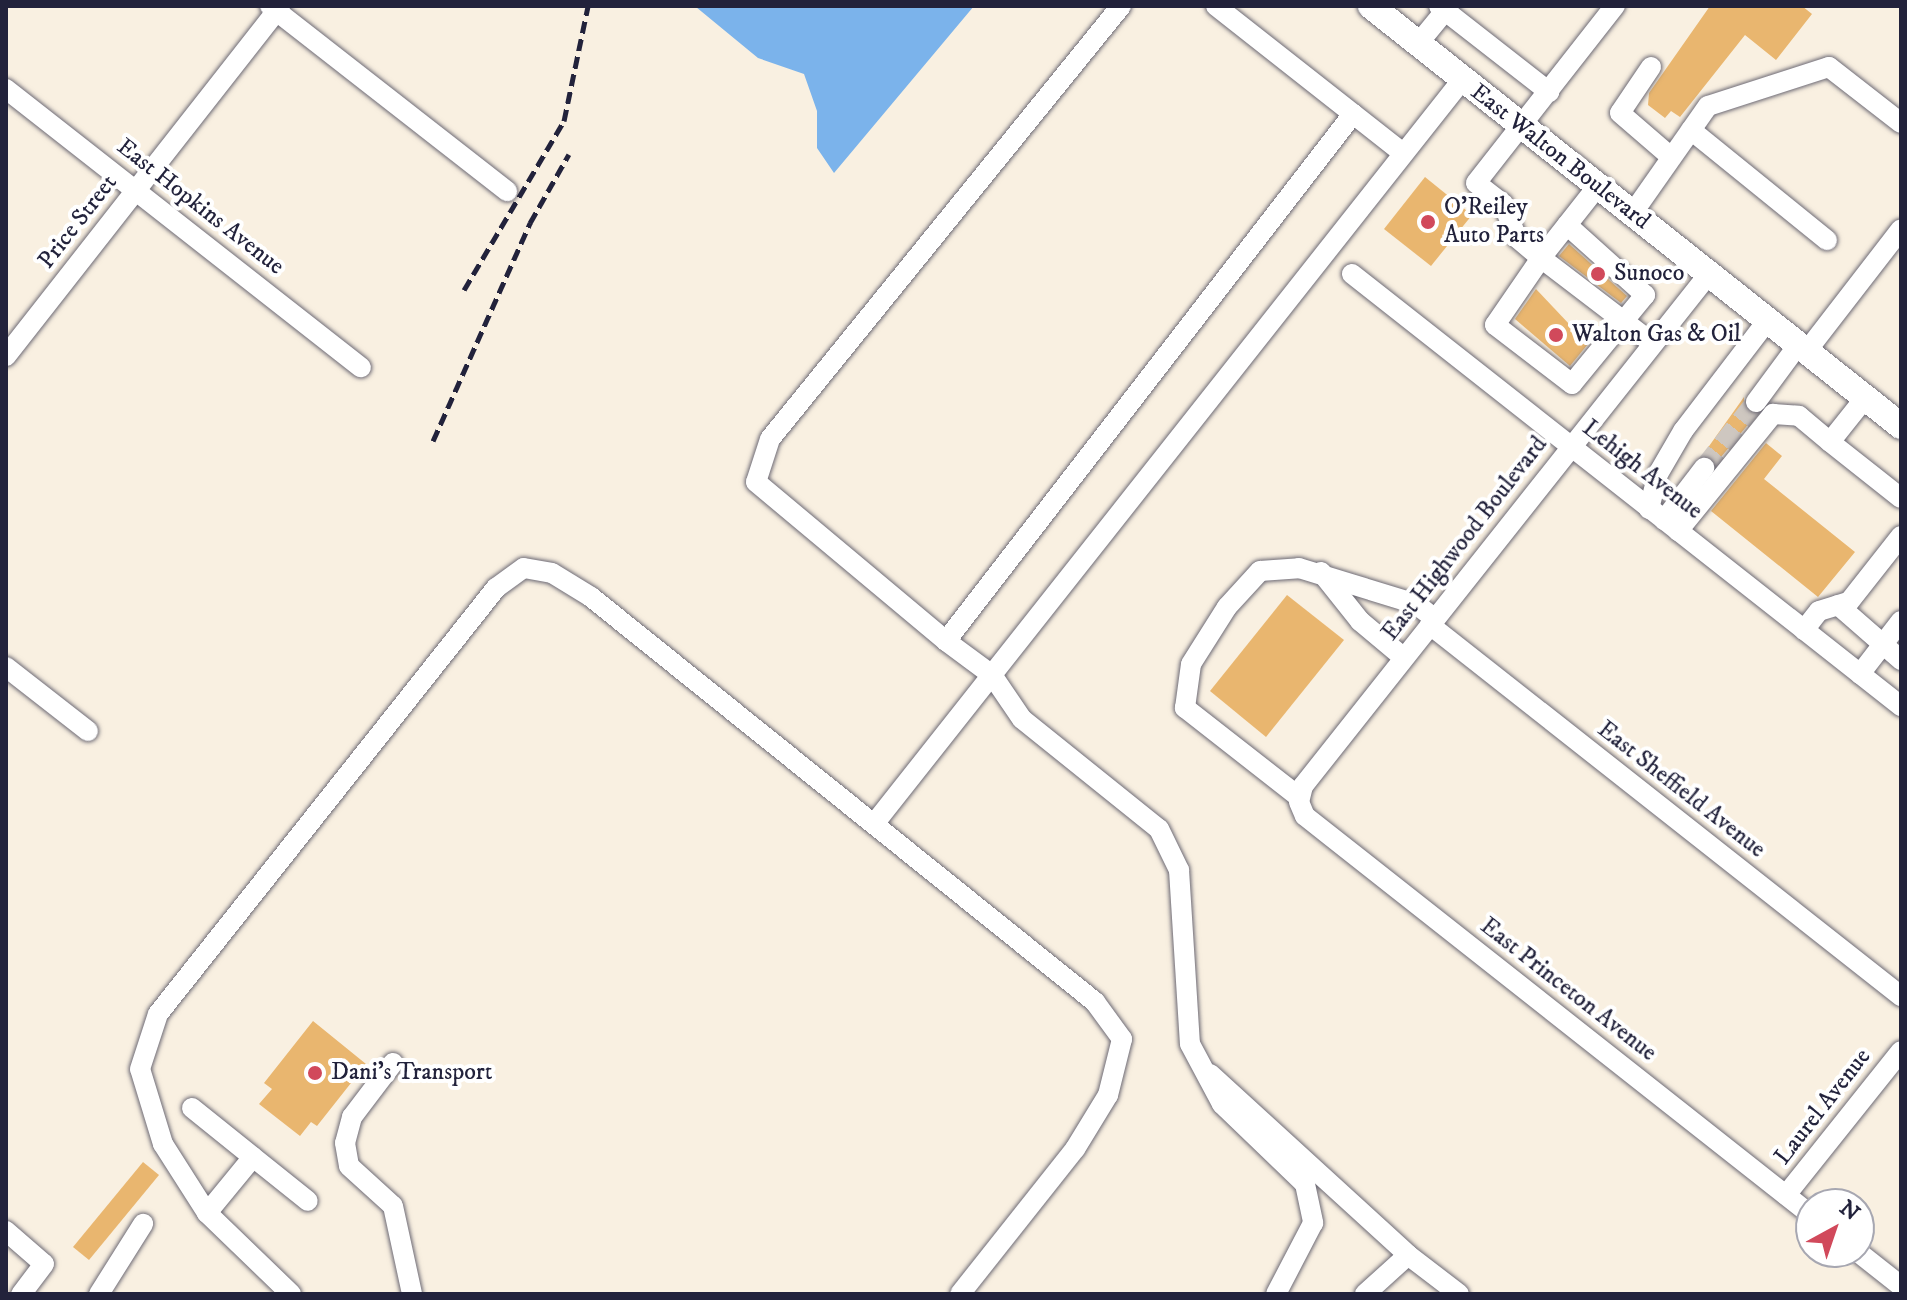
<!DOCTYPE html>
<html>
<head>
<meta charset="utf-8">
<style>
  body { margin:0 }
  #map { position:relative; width:1907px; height:1300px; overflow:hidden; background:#f9f0e1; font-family:"IM FELL DW Pica",serif }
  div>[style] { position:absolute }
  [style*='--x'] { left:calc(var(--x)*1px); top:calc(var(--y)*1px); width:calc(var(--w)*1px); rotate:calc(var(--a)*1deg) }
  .water>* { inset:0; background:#7bb3eb }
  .building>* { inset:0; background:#e9b66f }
  .minor-tunnel>* { height:20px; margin-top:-10px; transform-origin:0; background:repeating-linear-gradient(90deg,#cec7c0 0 20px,transparent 0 30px) }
  .roads { filter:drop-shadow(0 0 2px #6d6a75) drop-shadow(0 0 2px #6d6a75) }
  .minor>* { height:20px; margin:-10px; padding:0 10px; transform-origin:10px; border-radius:10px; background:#fff }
  .major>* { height:26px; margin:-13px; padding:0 13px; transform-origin:13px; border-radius:13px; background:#fff }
  .rail>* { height:5px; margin-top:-2.5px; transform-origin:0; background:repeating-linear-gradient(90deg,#22223b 0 12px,transparent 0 18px) }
  .dots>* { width:22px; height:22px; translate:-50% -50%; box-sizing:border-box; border:4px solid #fff; border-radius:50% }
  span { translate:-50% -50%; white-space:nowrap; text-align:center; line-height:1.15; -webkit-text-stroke:8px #fff; paint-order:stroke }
  .street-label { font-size:24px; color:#22223b }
  .poi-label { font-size:24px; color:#22223b }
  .left { translate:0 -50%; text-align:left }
  .frame { position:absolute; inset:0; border:8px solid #22223b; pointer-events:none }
  .north { position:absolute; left:1795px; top:1188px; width:80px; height:80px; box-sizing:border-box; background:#fff; border:2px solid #a7a7b1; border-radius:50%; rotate:40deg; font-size:22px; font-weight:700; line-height:32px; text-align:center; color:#22223b }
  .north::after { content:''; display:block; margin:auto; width:28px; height:36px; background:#d1495b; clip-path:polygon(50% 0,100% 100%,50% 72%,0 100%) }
</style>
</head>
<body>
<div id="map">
  <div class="water">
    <div style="clip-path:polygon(974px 6px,834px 173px,817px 148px,817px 111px,804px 74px,758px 58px,696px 7px)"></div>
  </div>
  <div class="building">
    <div style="clip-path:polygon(1710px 6px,1802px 6px,1812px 14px,1776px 60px,1745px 35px,1680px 117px,1671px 111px,1665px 118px,1648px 105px,1649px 93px)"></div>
    <div style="clip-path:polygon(1425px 177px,1472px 215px,1431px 266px,1384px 229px)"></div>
    <div style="clip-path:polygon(1569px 244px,1627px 296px,1621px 303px,1559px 256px)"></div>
    <div style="clip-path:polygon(1536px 289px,1588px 344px,1570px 366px,1515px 319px)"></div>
    <div style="clip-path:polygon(1744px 397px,1744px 408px,1756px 415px,1716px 463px,1702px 456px)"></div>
    <div style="clip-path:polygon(1766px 443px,1782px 456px,1764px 479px,1855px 552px,1818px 597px,1711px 511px)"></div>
    <div style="clip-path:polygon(1287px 595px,1344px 640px,1266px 737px,1210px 691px)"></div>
    <div style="clip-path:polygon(313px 1021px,366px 1064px,317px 1126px,311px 1122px,300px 1136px,259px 1104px,272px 1089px,264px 1083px)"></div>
    <div style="clip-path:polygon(143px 1162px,159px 1175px,89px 1260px,73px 1247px)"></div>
  </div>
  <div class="minor-tunnel">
    <div style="--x:1704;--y:468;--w:84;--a:-51.8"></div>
  </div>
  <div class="roads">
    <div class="minor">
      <div style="--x:270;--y:6;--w:301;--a:38"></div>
      <div style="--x:1121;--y:6;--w:557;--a:129.03"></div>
      <div style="--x:770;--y:439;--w:45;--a:108"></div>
      <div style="--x:756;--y:482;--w:248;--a:39.9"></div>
      <div style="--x:946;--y:641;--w:666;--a:-52.32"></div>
      <div style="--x:1216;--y:6;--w:238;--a:38.2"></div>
      <div style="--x:1439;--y:6;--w:140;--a:38"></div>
      <div style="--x:1417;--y:45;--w:50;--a:-50.6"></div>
      <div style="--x:1651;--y:67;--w:55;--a:124"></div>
      <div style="--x:1620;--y:113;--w:67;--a:40.8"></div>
      <div style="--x:6;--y:89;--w:451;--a:38.1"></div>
      <div style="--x:1691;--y:130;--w:175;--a:39"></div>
      <div style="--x:1597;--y:187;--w:90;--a:128.3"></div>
      <div style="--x:1541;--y:258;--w:140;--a:37.4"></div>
      <div style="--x:1632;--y:214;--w:132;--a:-54.9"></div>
      <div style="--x:1708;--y:106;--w:127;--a:-17.9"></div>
      <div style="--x:1829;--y:67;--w:91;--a:37.9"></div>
      <div style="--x:1567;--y:225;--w:105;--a:41.9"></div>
      <div style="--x:1645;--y:295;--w:115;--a:129.4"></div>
      <div style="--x:1572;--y:384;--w:97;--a:-142.5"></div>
      <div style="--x:1495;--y:325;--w:81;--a:-55.5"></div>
      <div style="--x:1541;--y:258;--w:31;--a:-140"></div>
      <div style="--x:1517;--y:238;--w:37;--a:-112"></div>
      <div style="--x:1503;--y:204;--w:34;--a:-142"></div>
      <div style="--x:1476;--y:183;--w:225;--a:-51.9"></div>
      <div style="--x:1352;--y:274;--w:699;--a:38.2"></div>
      <div style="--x:1708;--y:275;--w:652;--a:128.4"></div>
      <div style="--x:1303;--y:786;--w:16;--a:104"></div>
      <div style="--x:1299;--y:802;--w:15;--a:67"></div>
      <div style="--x:1305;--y:816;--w:644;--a:38.26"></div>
      <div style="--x:1806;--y:352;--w:155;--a:-52.3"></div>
      <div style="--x:6;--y:356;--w:444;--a:-51.9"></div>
      <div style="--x:1865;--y:398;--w:56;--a:128.5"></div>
      <div style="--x:1830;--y:442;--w:90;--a:38.3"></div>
      <div style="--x:1756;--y:402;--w:71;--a:-53.6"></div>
      <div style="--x:1649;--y:509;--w:36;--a:-76"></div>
      <div style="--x:1658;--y:474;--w:50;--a:-59.8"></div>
      <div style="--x:1683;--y:431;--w:138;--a:-52.6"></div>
      <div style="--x:1664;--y:520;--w:66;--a:-52.4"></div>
      <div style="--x:1678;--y:531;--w:151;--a:-50.9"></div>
      <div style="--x:1773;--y:414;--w:26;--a:4"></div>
      <div style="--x:1799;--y:416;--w:40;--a:40"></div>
      <div style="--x:1321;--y:572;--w:63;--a:51.5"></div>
      <div style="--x:1360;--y:621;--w:57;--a:40.1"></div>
      <div style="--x:1838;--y:605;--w:84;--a:41.1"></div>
      <div style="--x:1430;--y:625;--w:600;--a:38.23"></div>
      <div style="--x:1804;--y:630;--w:24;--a:-52"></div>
      <div style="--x:1819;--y:611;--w:31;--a:-17"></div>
      <div style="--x:1849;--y:602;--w:84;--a:-51.8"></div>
      <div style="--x:946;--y:641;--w:57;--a:36.5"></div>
      <div style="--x:992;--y:675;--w:53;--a:55.7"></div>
      <div style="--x:1022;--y:719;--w:176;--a:38.8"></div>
      <div style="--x:1159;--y:829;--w:46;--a:64"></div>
      <div style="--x:1179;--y:870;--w:174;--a:86.4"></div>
      <div style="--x:1190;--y:1044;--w:68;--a:61.9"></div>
      <div style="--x:1222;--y:1104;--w:115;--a:43.9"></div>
      <div style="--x:1305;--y:1184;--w:40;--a:78"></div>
      <div style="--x:1313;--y:1223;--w:80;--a:117.5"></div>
      <div style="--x:6;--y:667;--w:104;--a:38"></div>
      <div style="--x:1860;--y:674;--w:67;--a:-52.3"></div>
      <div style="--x:1299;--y:797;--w:145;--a:-142"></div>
      <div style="--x:1185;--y:708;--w:44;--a:-82.2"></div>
      <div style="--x:1191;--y:664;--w:67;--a:-57.7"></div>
      <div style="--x:1227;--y:607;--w:49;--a:-47.5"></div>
      <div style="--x:1260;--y:571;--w:39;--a:-4"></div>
      <div style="--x:1299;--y:568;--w:122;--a:17.1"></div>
      <div style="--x:1416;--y:604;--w:24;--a:38"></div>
      <div style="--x:874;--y:824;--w:948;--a:-51.68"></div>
      <div style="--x:393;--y:1063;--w:68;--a:127.2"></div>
      <div style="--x:352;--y:1117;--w:27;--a:105"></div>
      <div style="--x:345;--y:1143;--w:23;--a:80"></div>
      <div style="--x:349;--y:1166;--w:59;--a:42.3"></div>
      <div style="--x:393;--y:1206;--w:90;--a:77.8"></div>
      <div style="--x:1210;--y:1074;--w:268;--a:42.4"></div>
      <div style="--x:192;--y:1108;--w:78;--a:38.8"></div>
      <div style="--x:1786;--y:1195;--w:184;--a:-51.4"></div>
      <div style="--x:207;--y:1213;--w:82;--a:-122.5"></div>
      <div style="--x:163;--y:1144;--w:78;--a:-107"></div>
      <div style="--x:140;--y:1069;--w:58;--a:-71.9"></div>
      <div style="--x:158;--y:1014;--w:544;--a:-51.57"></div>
      <div style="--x:496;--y:588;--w:34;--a:-36"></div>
      <div style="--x:524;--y:568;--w:28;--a:10"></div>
      <div style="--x:552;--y:573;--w:46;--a:31.6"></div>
      <div style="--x:591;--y:597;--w:647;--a:38.78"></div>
      <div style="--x:1095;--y:1002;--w:46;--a:53.9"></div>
      <div style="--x:1122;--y:1039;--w:58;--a:104"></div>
      <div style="--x:1108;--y:1095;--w:63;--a:121.4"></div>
      <div style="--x:1075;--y:1149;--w:185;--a:128.4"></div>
      <div style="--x:6;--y:1231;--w:50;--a:41"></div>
      <div style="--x:44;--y:1264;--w:38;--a:127"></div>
      <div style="--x:1858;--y:1252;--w:55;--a:38.3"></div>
      <div style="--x:99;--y:1294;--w:83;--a:-57.8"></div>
      <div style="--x:291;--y:1294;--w:117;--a:-136"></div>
      <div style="--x:207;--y:1213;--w:72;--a:-50.6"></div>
      <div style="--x:253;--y:1157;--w:70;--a:38.7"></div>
      <div style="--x:1365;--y:1294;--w:58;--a:-42.2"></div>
      <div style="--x:1408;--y:1255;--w:64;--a:37.4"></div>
    </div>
    <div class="major">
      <div style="--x:1371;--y:6;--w:676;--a:38.4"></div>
    </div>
  </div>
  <div class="rail">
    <div style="--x:464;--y:290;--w:196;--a:-59.4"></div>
    <div style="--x:564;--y:121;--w:117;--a:-78.2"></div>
    <div style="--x:433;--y:441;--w:239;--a:-66"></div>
    <div style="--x:530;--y:223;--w:79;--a:-60.5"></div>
  </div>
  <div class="dots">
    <div style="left:1428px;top:222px;background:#d1495b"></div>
    <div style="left:1598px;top:274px;background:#d1495b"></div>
    <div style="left:1556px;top:335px;background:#d1495b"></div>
    <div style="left:315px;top:1073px;background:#d1495b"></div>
  </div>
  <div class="street-label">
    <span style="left:1560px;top:157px;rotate:38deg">East Walton Boulevard</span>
    <span style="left:200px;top:207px;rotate:38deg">East Hopkins Avenue</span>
    <span style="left:78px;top:222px;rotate:-52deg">Price Street</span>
    <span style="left:1642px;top:470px;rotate:38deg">Lehigh Avenue</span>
    <span style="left:1465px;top:539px;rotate:-52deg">East Highwood Boulevard</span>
    <span style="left:1681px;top:790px;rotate:38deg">East Sheffield Avenue</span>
    <span style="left:1568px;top:990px;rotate:38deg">East Princeton Avenue</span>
    <span style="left:1823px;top:1107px;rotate:-52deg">Laurel Avenue</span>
  </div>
  <div class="poi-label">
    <span class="left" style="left:1444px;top:222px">O'Reiley<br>Auto Parts</span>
    <span class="left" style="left:1614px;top:274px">Sunoco</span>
    <span class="left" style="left:1572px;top:335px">Walton Gas &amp; Oil</span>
    <span class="left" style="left:331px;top:1073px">Dani's Transport</span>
  </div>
  <div class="frame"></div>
  <div class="north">N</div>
</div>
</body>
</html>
